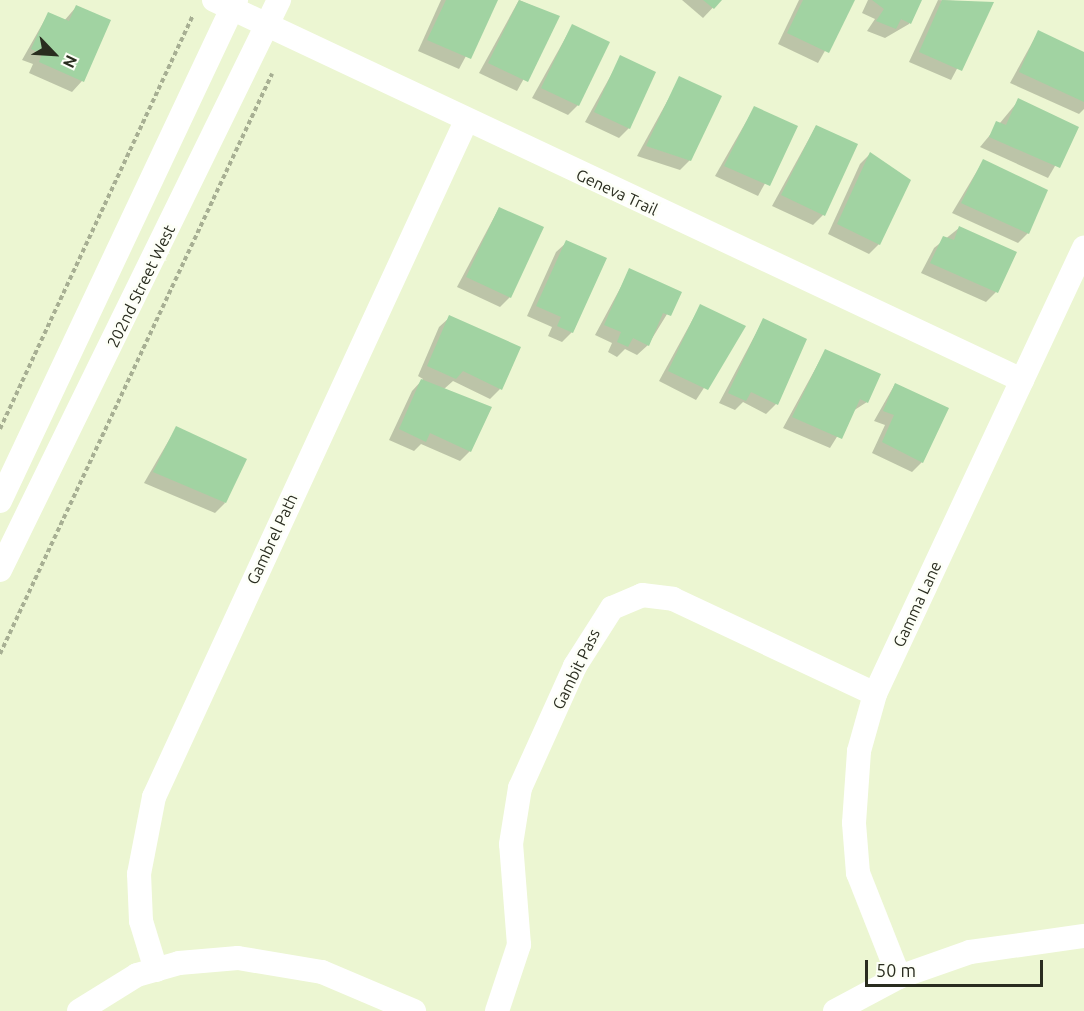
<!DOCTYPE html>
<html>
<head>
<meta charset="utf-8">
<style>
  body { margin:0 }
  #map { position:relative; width:1084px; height:1011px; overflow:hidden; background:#ecf6d2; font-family:Ubuntu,sans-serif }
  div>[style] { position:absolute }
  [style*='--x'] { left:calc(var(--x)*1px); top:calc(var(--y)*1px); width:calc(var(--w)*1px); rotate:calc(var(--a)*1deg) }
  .shadow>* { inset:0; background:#0003 }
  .building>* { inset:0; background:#a1d3a2 }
  .path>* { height:4px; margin-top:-2px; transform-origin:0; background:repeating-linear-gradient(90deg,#a7af93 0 4.5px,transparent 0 7.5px) }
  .minor>* { height:24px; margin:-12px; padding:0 12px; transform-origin:12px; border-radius:12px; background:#fff }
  span { translate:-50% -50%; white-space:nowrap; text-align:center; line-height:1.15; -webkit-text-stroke:5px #fdfff7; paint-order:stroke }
  .street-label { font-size:16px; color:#292c1f }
  .north { position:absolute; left:24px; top:24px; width:60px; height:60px; -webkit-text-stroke:4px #fdfff7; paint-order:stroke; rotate:115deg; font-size:16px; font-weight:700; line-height:24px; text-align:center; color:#292c1f }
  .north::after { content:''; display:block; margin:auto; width:21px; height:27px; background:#292c1f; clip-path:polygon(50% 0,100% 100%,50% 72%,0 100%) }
  .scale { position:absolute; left:865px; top:960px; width:178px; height:27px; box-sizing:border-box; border:3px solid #292c1f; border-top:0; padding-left:8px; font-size:18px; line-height:21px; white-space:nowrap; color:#292c1f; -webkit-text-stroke:4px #fdfff7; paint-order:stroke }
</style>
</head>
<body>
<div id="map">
  <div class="shadow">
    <div style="clip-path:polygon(441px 0,496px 0,459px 69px,418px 51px)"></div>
    <div style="clip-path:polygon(519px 0,558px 17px,517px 91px,479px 73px)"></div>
    <div style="clip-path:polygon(682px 0,720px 0,703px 18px)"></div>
    <div style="clip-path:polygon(799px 0,854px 0,818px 63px,778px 44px)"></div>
    <div style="clip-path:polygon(868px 0,920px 0,909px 24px,885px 38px,867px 31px,875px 19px,862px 13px)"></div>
    <div style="clip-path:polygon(938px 0,992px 3px,951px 80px,909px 62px)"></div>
    <div style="clip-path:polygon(76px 7px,109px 21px,82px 81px,72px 92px,29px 73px,33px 64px,22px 60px,48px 14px,64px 21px)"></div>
    <div style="clip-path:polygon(572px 26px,578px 105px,568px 115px,532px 98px)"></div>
    <div style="clip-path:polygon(1038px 32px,1084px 54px,1084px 109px,1079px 114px,1010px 83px)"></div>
    <div style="clip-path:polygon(621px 57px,629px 128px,619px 138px,585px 122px)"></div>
    <div style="clip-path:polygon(680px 78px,690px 160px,680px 170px,637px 156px)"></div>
    <div style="clip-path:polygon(1019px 100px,1077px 128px,1048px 178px,980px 147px)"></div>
    <div style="clip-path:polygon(754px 108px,796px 127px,758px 196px,715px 176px)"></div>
    <div style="clip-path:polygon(816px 126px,823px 215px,813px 225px,772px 206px)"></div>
    <div style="clip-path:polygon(870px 154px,879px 244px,869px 254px,828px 234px,860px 164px)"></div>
    <div style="clip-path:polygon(983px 161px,1028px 233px,1018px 243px,952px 213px)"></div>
    <div style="clip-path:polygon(499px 208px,510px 297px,500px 307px,457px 287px)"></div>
    <div style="clip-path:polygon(959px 228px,996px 292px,986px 302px,921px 273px,934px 248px)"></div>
    <div style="clip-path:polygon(567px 242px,572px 332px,562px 342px,548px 336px,552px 327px,527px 316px,556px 252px)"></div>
    <div style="clip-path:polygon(630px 270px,680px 293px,648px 345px,637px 355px,625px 349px,617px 357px,608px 352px,612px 343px,595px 335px)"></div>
    <div style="clip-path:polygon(700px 306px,744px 327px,696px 400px,659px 381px)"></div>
    <div style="clip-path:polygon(450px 317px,500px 389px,490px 399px,453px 381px,444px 389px,470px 451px,460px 461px,421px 444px,414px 451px,389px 440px,412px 391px,423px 379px,418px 376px,439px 327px)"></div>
    <div style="clip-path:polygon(763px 320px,776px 404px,766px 414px,743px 402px,735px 410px,719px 403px)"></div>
    <div style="clip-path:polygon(825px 351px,867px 402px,853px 411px,830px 448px,783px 428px)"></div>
    <div style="clip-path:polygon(895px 384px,922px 462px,912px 472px,872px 453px,885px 425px,874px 421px)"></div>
    <div style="clip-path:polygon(176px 428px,225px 503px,215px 513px,144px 483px)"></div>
  </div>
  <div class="building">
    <div style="clip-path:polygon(446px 0,498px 0,471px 59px,427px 40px)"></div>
    <div style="clip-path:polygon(519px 0,560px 16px,528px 82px,488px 63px)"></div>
    <div style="clip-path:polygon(703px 0,722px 0,714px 9px)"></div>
    <div style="clip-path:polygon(803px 0,855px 0,829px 53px,787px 33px)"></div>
    <div style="clip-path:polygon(872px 0,922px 0,911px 24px,901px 19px,896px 29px,876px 21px,884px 9px)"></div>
    <div style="clip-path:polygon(942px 0,994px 2px,962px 71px,919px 52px)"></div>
    <div style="clip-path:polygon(76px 5px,111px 20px,84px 82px,39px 62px,42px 54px,31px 49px,48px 12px,69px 21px)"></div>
    <div style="clip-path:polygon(572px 24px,610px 42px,579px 106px,541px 88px)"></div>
    <div style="clip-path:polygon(1038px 30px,1084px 52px,1084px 102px,1019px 72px)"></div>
    <div style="clip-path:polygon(620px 55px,656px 72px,630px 129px,594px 112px)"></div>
    <div style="clip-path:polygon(679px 76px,722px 96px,691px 161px,646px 146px)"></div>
    <div style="clip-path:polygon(1018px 98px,1079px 127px,1060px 168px,989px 137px,996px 121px,1006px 125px)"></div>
    <div style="clip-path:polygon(754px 106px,798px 126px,770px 186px,724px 166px)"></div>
    <div style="clip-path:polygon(816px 125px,858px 144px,825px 216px,781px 195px)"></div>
    <div style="clip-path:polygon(870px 152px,911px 180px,880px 245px,837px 224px)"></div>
    <div style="clip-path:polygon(983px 159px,1048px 190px,1029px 234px,961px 203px)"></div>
    <div style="clip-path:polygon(499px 207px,544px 227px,511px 298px,466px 277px)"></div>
    <div style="clip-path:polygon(959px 226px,1017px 252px,998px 293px,930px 263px,943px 236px,954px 240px)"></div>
    <div style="clip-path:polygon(566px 240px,607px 258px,573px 333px,557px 326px,561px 317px,536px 306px)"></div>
    <div style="clip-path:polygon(629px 268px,682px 292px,671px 316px,663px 313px,649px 346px,633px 338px,628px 347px,617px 342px,621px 332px,604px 325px)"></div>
    <div style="clip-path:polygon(700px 304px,746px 326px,708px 390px,668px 371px)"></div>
    <div style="clip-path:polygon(449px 315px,521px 347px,502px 390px,463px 371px,456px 379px,427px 366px)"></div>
    <div style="clip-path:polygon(763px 318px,807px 339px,778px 405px,751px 392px,746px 401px,728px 393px)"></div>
    <div style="clip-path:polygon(825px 349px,881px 374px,868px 403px,860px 399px,842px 439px,792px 417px)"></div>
    <div style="clip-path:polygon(421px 379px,492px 407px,471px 452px,430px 433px,426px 442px,399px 429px)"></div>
    <div style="clip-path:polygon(895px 383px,949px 408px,923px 463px,882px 442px,894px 415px,883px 411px)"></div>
    <div style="clip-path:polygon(176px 426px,247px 459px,226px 503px,153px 472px)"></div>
  </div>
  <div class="path">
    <div style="--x:0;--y:429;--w:457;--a:-65"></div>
    <div style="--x:0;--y:654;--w:641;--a:-64.88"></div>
  </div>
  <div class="minor">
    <div style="--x:214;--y:0;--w:893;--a:25.19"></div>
    <div style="--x:0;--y:501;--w:554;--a:-64.78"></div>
    <div style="--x:0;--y:570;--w:635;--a:-63.92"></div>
    <div style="--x:156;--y:970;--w:51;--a:-107"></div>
    <div style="--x:141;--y:921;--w:47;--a:-92.4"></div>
    <div style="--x:139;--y:874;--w:78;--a:-79"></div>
    <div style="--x:154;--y:797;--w:745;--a:-65.22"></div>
    <div style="--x:899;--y:977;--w:112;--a:-111.5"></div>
    <div style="--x:858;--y:873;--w:50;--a:-94.6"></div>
    <div style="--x:854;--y:823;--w:72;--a:-86"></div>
    <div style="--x:859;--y:751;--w:59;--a:-74.3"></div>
    <div style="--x:875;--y:694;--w:493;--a:-64.9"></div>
    <div style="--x:79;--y:1011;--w:68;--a:-31.8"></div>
    <div style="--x:137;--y:975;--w:44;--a:-15.9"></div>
    <div style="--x:179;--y:963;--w:59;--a:-4.8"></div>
    <div style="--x:238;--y:958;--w:85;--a:9.5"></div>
    <div style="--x:322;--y:972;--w:100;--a:23"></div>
    <div style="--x:497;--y:1011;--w:70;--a:-71.6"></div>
    <div style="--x:519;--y:945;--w:101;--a:-94.5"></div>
    <div style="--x:511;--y:844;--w:57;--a:-80.9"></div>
    <div style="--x:520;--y:788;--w:134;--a:-65.7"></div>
    <div style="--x:575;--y:666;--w:69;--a:-57.5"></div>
    <div style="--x:612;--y:608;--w:33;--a:-23"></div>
    <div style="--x:642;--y:595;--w:31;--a:7"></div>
    <div style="--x:673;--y:599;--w:223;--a:25.2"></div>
    <div style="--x:835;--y:1011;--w:72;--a:-28"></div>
    <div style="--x:899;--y:977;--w:75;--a:-19.4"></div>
    <div style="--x:970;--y:952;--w:115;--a:-8"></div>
  </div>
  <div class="street-label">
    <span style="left:617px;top:192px;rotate:25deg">Geneva Trail</span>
    <span style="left:141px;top:286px;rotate:-64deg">202nd Street West</span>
    <span style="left:272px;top:539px;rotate:-65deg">Gambrel Path</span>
    <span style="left:917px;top:604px;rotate:-65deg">Gamma Lane</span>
    <span style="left:576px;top:669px;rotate:-64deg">Gambit Pass</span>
  </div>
  <div class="north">N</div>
  <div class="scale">50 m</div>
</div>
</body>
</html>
